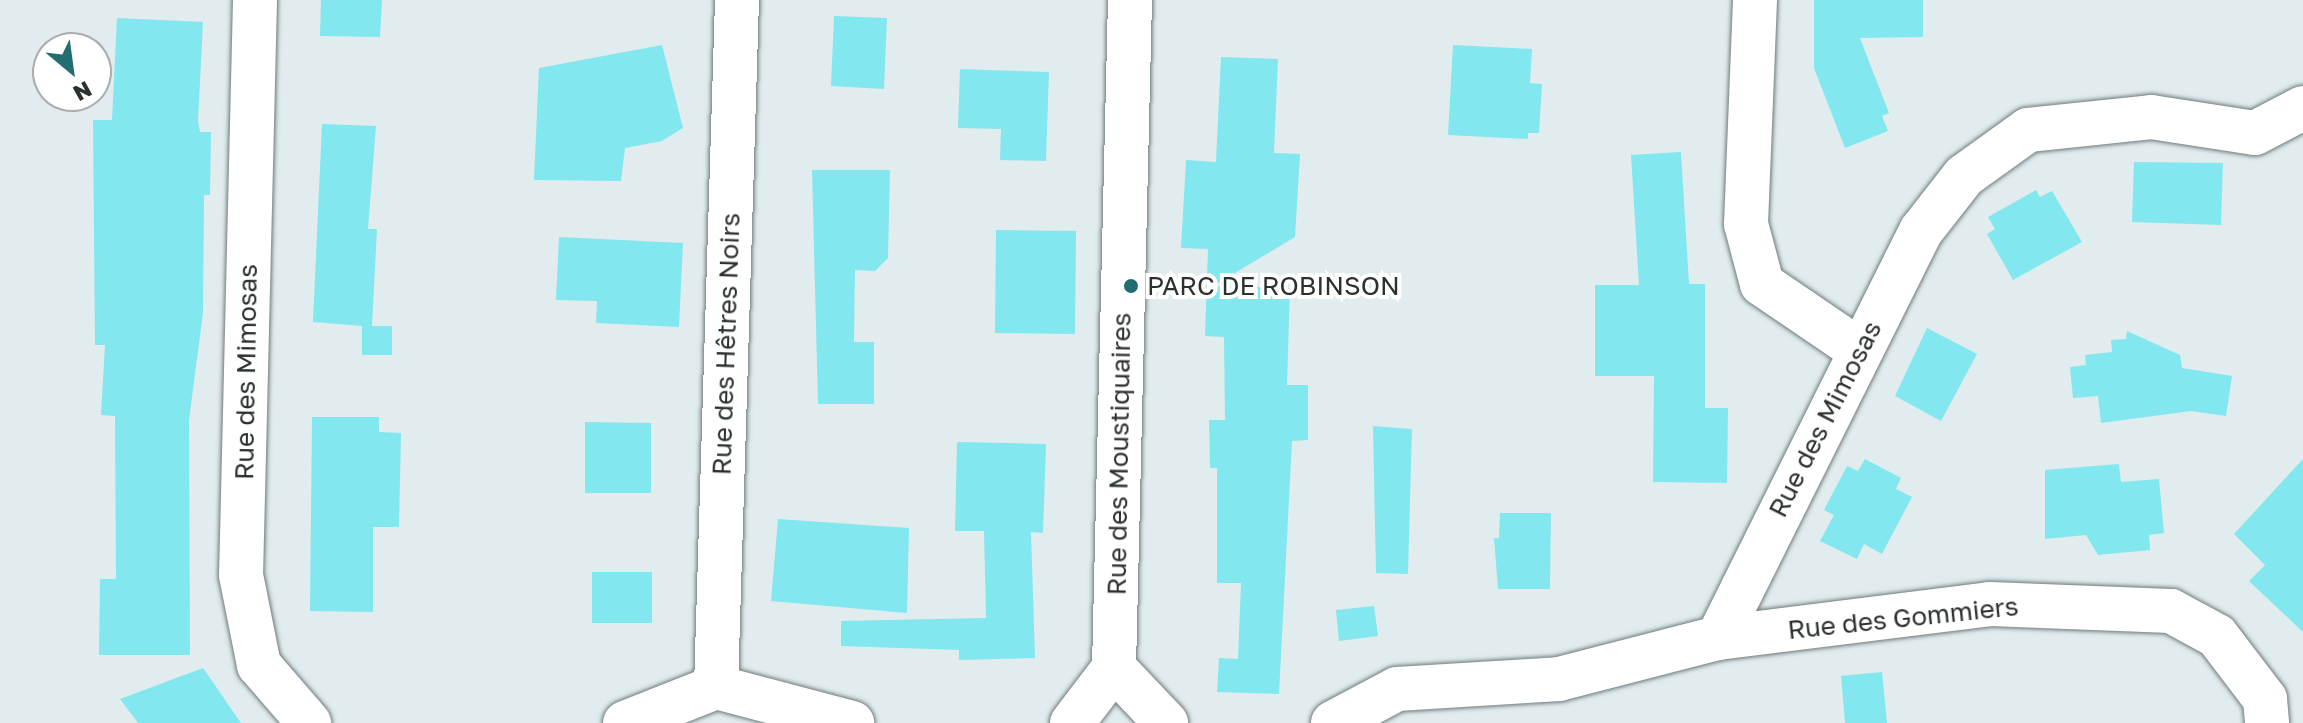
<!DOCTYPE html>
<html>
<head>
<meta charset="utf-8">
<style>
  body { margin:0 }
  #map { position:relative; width:2303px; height:723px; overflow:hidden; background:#e0eced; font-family:"Golos Text",sans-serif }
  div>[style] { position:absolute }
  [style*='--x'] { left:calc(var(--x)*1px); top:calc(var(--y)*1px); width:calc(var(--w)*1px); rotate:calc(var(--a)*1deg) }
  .building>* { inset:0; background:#83e7ef }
  .roads { filter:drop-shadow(0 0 2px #6f7b7c) drop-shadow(0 0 2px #6f7b7c) }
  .minor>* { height:44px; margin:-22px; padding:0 22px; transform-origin:22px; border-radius:22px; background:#fff }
  .dots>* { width:22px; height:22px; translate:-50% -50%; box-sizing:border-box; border:4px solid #fff; border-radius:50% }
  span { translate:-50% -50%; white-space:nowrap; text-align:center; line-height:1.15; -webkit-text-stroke:8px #fff; paint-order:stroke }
  .poi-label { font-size:26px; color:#2b3030 }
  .left { translate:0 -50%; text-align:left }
  .street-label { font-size:26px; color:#2b3030 }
  .north { position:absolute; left:32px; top:32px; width:80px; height:80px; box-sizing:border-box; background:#fff; border:2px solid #aaacac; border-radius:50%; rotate:151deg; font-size:22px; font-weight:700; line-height:32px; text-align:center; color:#2b3030 }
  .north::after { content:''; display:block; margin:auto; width:28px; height:36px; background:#226d72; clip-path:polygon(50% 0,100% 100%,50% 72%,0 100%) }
</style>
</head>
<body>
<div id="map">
  <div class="building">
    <div style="clip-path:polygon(321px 0,382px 0,380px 37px,320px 36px)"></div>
    <div style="clip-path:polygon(1814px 0,1923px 0,1923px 37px,1860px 38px,1889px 113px,1882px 116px,1888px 131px,1845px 148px,1814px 68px)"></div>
    <div style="clip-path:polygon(834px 16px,887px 18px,884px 89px,831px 86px)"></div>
    <div style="clip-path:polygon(117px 18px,203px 22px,198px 121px,200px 132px,211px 132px,210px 195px,204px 195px,203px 313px,189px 420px,190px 655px,99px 655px,100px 579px,116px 579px,115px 416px,101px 415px,105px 345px,95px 345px,93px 120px,112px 120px)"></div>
    <div style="clip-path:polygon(662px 45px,683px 128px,662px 141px,625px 148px,621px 181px,534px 180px,539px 68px)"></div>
    <div style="clip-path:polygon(1453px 45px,1532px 49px,1530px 83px,1542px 84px,1539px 133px,1528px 133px,1528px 139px,1448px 135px)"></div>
    <div style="clip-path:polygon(1221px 57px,1278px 59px,1274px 153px,1300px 154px,1295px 237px,1213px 286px,1290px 288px,1287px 385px,1308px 385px,1308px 440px,1292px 441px,1279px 694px,1217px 692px,1219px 658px,1238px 659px,1241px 583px,1217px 583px,1217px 468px,1210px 468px,1209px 420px,1225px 420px,1224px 337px,1205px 336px,1208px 249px,1181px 248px,1186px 160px,1216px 162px)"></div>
    <div style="clip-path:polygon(960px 69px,1049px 72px,1046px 161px,1000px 160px,1001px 129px,958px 128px)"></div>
    <div style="clip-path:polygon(322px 124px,376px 126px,368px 229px,377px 229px,372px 326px,392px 326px,392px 355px,362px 355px,362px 326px,313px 322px)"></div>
    <div style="clip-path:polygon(1681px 152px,1689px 284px,1705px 284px,1705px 408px,1728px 408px,1727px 483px,1653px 482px,1654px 376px,1595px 376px,1595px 285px,1639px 285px,1631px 155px)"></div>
    <div style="clip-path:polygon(2134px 162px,2223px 163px,2221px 225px,2132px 222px)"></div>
    <div style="clip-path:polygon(812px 170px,890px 170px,888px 258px,875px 271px,855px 270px,854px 342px,874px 342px,874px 404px,818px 404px)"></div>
    <div style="clip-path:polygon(2036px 190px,2040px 197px,2052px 191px,2082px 242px,2013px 280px,1987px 234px,1995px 229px,1988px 217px)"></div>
    <div style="clip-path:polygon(996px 230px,1076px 231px,1075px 334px,995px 333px)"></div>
    <div style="clip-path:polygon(559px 237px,683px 243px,679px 327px,596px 323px,597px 301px,556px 300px)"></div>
    <div style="clip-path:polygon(1927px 328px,1977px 354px,1941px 421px,1895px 396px)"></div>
    <div style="clip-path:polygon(2127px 331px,2180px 355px,2182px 368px,2232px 376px,2226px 416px,2191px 411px,2101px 423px,2098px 396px,2073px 398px,2070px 367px,2086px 365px,2085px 355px,2112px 352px,2111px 340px,2126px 339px)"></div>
    <div style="clip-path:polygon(312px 417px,379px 417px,379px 432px,401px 433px,399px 527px,373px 527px,373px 612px,310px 611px)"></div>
    <div style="clip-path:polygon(585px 422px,651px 423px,651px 493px,585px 493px)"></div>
    <div style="clip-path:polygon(1373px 426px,1412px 429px,1408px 574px,1376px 573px)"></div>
    <div style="clip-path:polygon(957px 442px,1046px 444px,1043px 533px,1031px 532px,1035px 658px,959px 660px,959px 650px,841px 646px,841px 621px,986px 618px,984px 531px,955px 531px)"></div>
    <div style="clip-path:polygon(1865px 459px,1901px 478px,1896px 489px,1912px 497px,1882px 554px,1864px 544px,1857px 559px,1820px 541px,1834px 515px,1824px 510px,1847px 466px,1858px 471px)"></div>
    <div style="clip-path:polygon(2303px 459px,2303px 632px,2249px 581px,2265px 565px,2234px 534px)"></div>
    <div style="clip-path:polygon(2119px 464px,2121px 482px,2159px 479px,2164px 533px,2149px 535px,2150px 550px,2098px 555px,2086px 535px,2045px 539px,2045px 470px)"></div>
    <div style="clip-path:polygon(1500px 513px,1551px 513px,1550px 589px,1498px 589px,1494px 538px,1499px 538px)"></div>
    <div style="clip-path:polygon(778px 519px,909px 528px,907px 613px,771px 601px)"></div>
    <div style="clip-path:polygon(592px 572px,652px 572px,652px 623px,592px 623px)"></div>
    <div style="clip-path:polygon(1374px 606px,1378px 636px,1339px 641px,1336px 610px)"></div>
    <div style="clip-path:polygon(203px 668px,241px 723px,138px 723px,120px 699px)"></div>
    <div style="clip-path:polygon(1882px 672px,1887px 723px,1845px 723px,1841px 676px)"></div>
  </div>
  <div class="roads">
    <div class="minor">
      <div style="--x:255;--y:0;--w:575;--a:91.39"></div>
      <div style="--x:241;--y:575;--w:92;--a:78.7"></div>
      <div style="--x:259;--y:665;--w:77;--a:49.2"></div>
      <div style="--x:1755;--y:0;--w:224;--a:92.3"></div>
      <div style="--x:1746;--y:224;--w:62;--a:75.1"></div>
      <div style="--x:1762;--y:284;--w:117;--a:34.2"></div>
      <div style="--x:1718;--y:638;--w:274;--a:-7.1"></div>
      <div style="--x:1990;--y:604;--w:181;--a:2.2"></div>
      <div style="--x:2171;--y:611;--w:52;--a:28.5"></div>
      <div style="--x:2217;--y:636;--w:79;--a:52.7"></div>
      <div style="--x:2265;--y:699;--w:24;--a:85"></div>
      <div style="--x:1114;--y:668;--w:76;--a:46.6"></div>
      <div style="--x:716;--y:687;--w:687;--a:-88.25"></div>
      <div style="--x:625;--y:723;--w:98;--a:-21.6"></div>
      <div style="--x:716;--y:687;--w:141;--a:14.8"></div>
      <div style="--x:1072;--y:723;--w:69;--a:-52.6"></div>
      <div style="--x:1114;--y:668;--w:668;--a:-88.63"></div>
      <div style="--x:1333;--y:723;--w:72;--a:-28"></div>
      <div style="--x:1397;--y:689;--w:162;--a:-3.5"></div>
      <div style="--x:1559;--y:679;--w:164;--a:-14.5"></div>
      <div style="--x:1718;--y:638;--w:455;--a:-63.5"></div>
      <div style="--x:1921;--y:231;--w:70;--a:-52"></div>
      <div style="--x:1964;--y:176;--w:79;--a:-35.7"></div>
      <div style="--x:2028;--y:130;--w:124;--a:-6"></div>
      <div style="--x:2151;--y:117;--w:105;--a:8.7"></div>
      <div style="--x:2255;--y:133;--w:54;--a:-27.5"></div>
    </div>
  </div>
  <div class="dots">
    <div style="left:1131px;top:286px;background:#226d72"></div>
  </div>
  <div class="poi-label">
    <span class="left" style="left:1147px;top:286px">PARC DE ROBINSON</span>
  </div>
  <div class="street-label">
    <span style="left:726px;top:344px;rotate:-88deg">Rue des Hêtres Noirs</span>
    <span style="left:246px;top:372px;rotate:-89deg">Rue des Mimosas</span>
    <span style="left:1825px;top:419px;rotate:-63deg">Rue des Mimosas</span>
    <span style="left:1119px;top:454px;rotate:-89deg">Rue des Moustiquaires</span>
    <span style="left:1903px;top:618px;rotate:-6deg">Rue des Gommiers</span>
  </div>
  <div class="north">N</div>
</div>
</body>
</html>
